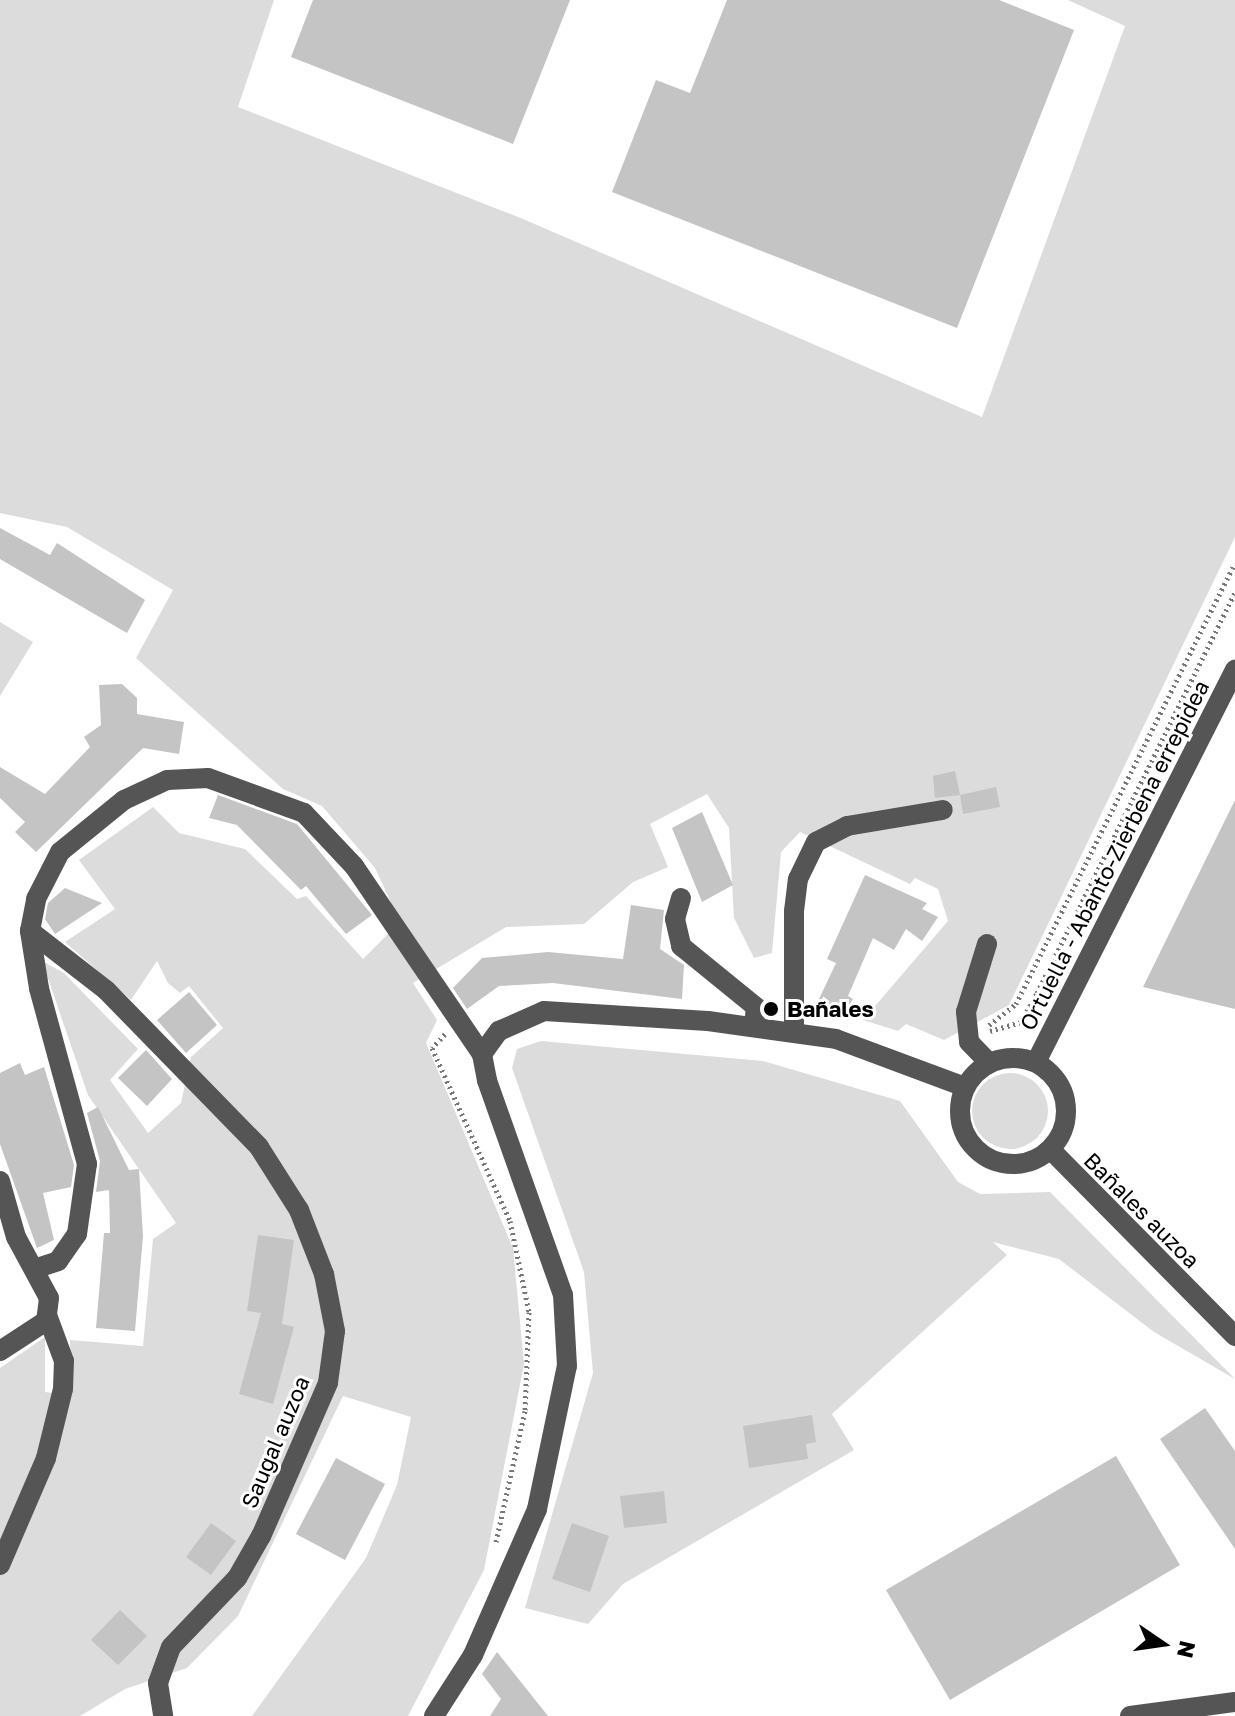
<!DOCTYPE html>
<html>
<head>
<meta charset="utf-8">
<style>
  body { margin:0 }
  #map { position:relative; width:1235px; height:1716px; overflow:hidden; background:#fff; font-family:"Golos Text",sans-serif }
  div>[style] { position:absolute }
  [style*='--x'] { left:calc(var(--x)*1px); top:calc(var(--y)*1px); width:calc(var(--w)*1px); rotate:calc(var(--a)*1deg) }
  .green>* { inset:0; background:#dcdcdc }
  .round { border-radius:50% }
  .building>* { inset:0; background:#c4c4c4 }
  .path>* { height:5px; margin-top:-2.5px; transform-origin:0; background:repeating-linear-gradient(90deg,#777 0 2px,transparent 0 6px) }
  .minor>* { height:20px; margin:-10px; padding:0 10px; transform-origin:10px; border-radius:10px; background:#555 }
  .minor>.ring { margin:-10px; padding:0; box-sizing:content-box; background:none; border:20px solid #555; border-radius:50% }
  .dots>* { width:22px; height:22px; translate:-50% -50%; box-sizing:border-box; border:4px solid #fff; border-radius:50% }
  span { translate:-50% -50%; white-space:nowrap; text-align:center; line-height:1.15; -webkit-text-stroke:6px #fff; paint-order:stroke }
  .street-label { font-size:22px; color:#000 }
  .poi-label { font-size:22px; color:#000; font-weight:700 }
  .left { translate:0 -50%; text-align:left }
  .north { position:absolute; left:1123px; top:1604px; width:80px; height:80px; -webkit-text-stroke:6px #fff; paint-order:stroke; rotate:103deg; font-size:22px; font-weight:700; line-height:32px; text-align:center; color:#000 }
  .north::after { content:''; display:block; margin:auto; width:28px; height:36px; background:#000; clip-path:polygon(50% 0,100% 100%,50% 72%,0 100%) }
</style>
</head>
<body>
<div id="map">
  <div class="green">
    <div style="clip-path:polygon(0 0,274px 0,238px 107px,523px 219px,982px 417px,1125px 26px,1068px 0,1235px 0,1235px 537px,1009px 1005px,944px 1040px,906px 1024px,898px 1031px,863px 1020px,948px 921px,938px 889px,915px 878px,910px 884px,800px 832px,781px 852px,772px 953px,754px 958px,734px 918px,729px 828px,707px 794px,650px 824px,668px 867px,633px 882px,584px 924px,506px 927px,413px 983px,437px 1020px,426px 1043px,513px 1248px,524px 1364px,484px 1570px,408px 1716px,252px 1716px,366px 1558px,397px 1485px,411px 1417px,343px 1396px,238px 1616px,187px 1668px,125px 1689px,80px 1716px,0 1716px,0 1368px,45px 1337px,45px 1392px,72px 1395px,70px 1340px,143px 1346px,153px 1239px,176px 1223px,88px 1095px,42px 961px,64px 973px,138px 1049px,110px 1080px,148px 1133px,181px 1103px,191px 1057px,223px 1028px,189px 986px,180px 993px,168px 983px,157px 961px,131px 1000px,65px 942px,115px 909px,79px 860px,153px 807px,179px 833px,245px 849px,297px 899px,306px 896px,363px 959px,400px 922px,375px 868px,322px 806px,283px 789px,136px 658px,173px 590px,67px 527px,0 513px)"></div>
    <div style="clip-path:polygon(0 622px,33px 642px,0 696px)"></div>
    <div style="clip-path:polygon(541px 1041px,763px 1061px,900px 1101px,958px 1182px,980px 1194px,1050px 1192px,1235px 1379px,1154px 1332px,1059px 1259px,993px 1242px,1007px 1255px,832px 1414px,854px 1450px,623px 1584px,588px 1624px,525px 1608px,593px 1373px,584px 1272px,512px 1068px,517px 1049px)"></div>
    <div class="round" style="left:972px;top:1073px;width:76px;height:76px"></div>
  </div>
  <div class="building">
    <div style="clip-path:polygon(313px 0,570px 0,513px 144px,291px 57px)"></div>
    <div style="clip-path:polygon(727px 0,999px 0,1074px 30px,957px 328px,612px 192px,656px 80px,690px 93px)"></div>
    <div style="clip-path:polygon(0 528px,50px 555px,57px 543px,145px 600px,127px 633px,0 559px)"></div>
    <div style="clip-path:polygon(122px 684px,137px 698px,137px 714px,184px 722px,179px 754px,143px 748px,36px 852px,15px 832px,25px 822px,0 798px,0 767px,45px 794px,90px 747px,84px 737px,101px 725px,99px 685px)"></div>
    <div style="clip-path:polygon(955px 771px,960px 795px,935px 798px,933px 776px)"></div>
    <div style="clip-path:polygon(996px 787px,1000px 807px,963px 814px,960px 795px)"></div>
    <div style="clip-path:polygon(218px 795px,297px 824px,372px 915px,346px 934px,306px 886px,301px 890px,237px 825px,209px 818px)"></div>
    <div style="clip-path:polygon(1235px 800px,1235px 1009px,1143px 987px)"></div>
    <div style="clip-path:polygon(702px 812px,733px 885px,702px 902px,672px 828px)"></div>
    <div style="clip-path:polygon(865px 875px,927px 903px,922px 909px,938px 917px,922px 941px,906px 929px,894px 950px,873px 938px,848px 996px,853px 999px,845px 1012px,834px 1012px,819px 999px,836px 963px,827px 959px)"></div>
    <div style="clip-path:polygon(65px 888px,102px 903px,55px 934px,45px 919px,48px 903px)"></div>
    <div style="clip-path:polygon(631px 905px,664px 910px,660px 949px,684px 965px,682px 999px,553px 983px,499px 986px,467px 1009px,453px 988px,482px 958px,548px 952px,623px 959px)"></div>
    <div style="clip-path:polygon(189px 992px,217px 1025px,186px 1053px,157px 1020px)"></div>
    <div style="clip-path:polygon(146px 1050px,172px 1079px,147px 1106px,118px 1078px)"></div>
    <div style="clip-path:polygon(20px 1063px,25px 1075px,44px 1067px,74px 1165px,71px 1187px,43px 1193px,54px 1240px,37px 1248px,0 1144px,0 1073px)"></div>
    <div style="clip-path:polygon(98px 1107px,129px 1170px,139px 1169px,143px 1236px,135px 1331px,96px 1328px,104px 1233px,110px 1233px,109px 1190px,96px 1192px,100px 1161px,87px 1113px)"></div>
    <div style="clip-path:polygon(258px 1235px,294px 1240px,282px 1324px,294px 1327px,273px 1404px,239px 1394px,261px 1313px,247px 1311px)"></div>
    <div style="clip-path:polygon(1205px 1408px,1235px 1451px,1235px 1549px,1160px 1439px)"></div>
    <div style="clip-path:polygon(812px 1415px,816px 1442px,806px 1444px,808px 1459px,749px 1468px,743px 1426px)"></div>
    <div style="clip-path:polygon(1116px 1456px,1180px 1565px,950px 1700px,886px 1590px)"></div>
    <div style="clip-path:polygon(336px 1458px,385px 1484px,345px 1560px,296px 1534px)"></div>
    <div style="clip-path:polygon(664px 1491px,667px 1523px,624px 1528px,620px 1496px)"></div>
    <div style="clip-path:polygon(211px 1523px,236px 1541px,211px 1575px,186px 1557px)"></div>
    <div style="clip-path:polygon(572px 1523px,609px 1536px,590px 1592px,552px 1579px)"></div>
    <div style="clip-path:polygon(120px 1610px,147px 1636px,118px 1665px,91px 1640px)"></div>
    <div style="clip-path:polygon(497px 1652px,548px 1716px,490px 1716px,501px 1699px,482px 1674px)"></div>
  </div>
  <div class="path">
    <div style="--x:989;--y:1025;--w:34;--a:-38"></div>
    <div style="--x:1016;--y:1004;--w:492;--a:-63.6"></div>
    <div style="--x:990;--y:1031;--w:32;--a:-16"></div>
    <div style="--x:1021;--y:1022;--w:33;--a:-61"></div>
    <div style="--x:1037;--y:993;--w:446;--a:-63.7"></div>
    <div style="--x:445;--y:1034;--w:19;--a:133"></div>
    <div style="--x:432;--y:1048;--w:190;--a:65.7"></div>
    <div style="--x:510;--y:1221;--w:93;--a:78.2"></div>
    <div style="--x:529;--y:1312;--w:99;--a:92.3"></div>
    <div style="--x:525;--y:1411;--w:134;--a:102.5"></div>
  </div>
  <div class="minor">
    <div style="--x:681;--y:898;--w:22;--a:106"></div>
    <div style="--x:675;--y:919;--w:28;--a:77"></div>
    <div style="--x:681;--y:946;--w:97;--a:39.1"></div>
    <div style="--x:756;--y:1007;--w:20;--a:96"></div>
    <div style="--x:30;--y:931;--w:96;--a:37.8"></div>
    <div style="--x:106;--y:990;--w:219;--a:45.7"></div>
    <div style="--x:259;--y:1147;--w:75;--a:57.6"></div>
    <div style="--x:299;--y:1210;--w:69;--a:68.7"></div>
    <div style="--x:324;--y:1274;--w:58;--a:79.1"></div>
    <div style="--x:335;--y:1331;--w:52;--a:97.7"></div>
    <div style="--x:328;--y:1383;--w:167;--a:113.6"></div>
    <div style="--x:261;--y:1536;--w:48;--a:119.7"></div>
    <div style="--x:237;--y:1578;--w:95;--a:133.7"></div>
    <div style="--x:171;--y:1647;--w:38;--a:110"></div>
    <div style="--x:158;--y:1683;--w:33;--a:81"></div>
    <div style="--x:987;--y:944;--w:71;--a:107.2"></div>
    <div style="--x:966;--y:1012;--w:30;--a:84"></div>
    <div style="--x:969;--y:1042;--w:29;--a:46"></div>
    <div style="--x:794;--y:1031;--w:120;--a:-90"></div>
    <div style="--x:794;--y:911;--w:32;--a:-83"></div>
    <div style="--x:798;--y:879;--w:41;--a:-64.1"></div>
    <div style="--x:816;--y:842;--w:35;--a:-27"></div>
    <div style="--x:847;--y:826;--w:97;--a:-9.5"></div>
    <div class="ring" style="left:960px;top:1058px;width:86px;height:86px"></div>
    <div style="--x:1036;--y:1062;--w:440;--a:-63.1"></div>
    <div style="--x:1051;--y:1150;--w:262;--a:45.3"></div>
    <div style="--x:0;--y:1181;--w:58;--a:74.1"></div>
    <div style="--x:16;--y:1237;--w:69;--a:61.6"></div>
    <div style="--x:49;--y:1298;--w:23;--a:97"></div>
    <div style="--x:46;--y:1321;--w:55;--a:146.9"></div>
    <div style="--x:37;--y:1268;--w:22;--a:-18"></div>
    <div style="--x:58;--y:1261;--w:33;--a:-55"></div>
    <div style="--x:77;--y:1234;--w:71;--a:-81.9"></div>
    <div style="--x:87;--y:1164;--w:182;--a:-105.3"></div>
    <div style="--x:39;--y:988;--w:58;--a:-99"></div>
    <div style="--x:30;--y:931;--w:33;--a:-79"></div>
    <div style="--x:36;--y:899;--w:53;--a:-62.9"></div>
    <div style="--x:60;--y:852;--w:82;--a:-39.1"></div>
    <div style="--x:124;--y:800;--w:47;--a:-24.9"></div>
    <div style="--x:167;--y:780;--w:41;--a:-2.8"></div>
    <div style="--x:208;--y:778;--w:102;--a:20"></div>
    <div style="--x:304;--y:813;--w:73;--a:46.7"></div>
    <div style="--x:354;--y:866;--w:227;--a:55.8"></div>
    <div style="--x:0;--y:1565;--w:116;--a:-66.7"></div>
    <div style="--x:46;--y:1458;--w:71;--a:-76.2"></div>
    <div style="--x:63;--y:1389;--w:28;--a:-88"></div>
    <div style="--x:64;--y:1361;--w:49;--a:-110.3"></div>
    <div style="--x:434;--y:1716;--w:72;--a:-57.4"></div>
    <div style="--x:473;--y:1655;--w:159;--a:-66.3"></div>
    <div style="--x:537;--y:1509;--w:146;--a:-78.2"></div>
    <div style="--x:567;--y:1366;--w:71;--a:-93.2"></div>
    <div style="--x:563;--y:1295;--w:228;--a:-109.5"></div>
    <div style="--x:487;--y:1080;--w:26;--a:-101"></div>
    <div style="--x:482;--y:1054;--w:29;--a:-54"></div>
    <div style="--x:499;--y:1031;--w:49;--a:-24"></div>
    <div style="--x:544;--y:1011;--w:164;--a:3.5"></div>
    <div style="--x:708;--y:1021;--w:129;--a:8"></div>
    <div style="--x:836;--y:1039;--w:138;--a:20.4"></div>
    <div style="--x:1130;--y:1716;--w:106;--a:-7.6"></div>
  </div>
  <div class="dots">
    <div style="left:771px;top:1009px;background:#000"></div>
  </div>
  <div class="street-label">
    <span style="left:1114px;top:855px;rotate:-63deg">Ortuella - Abanto-Zierbena errepidea</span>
    <span style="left:1142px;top:1210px;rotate:45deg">Bañales auzoa</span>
    <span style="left:275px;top:1442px;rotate:-67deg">Saugal auzoa</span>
  </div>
  <div class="poi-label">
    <span class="left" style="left:787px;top:1009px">Bañales</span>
  </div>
  <div class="north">N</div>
</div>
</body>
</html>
